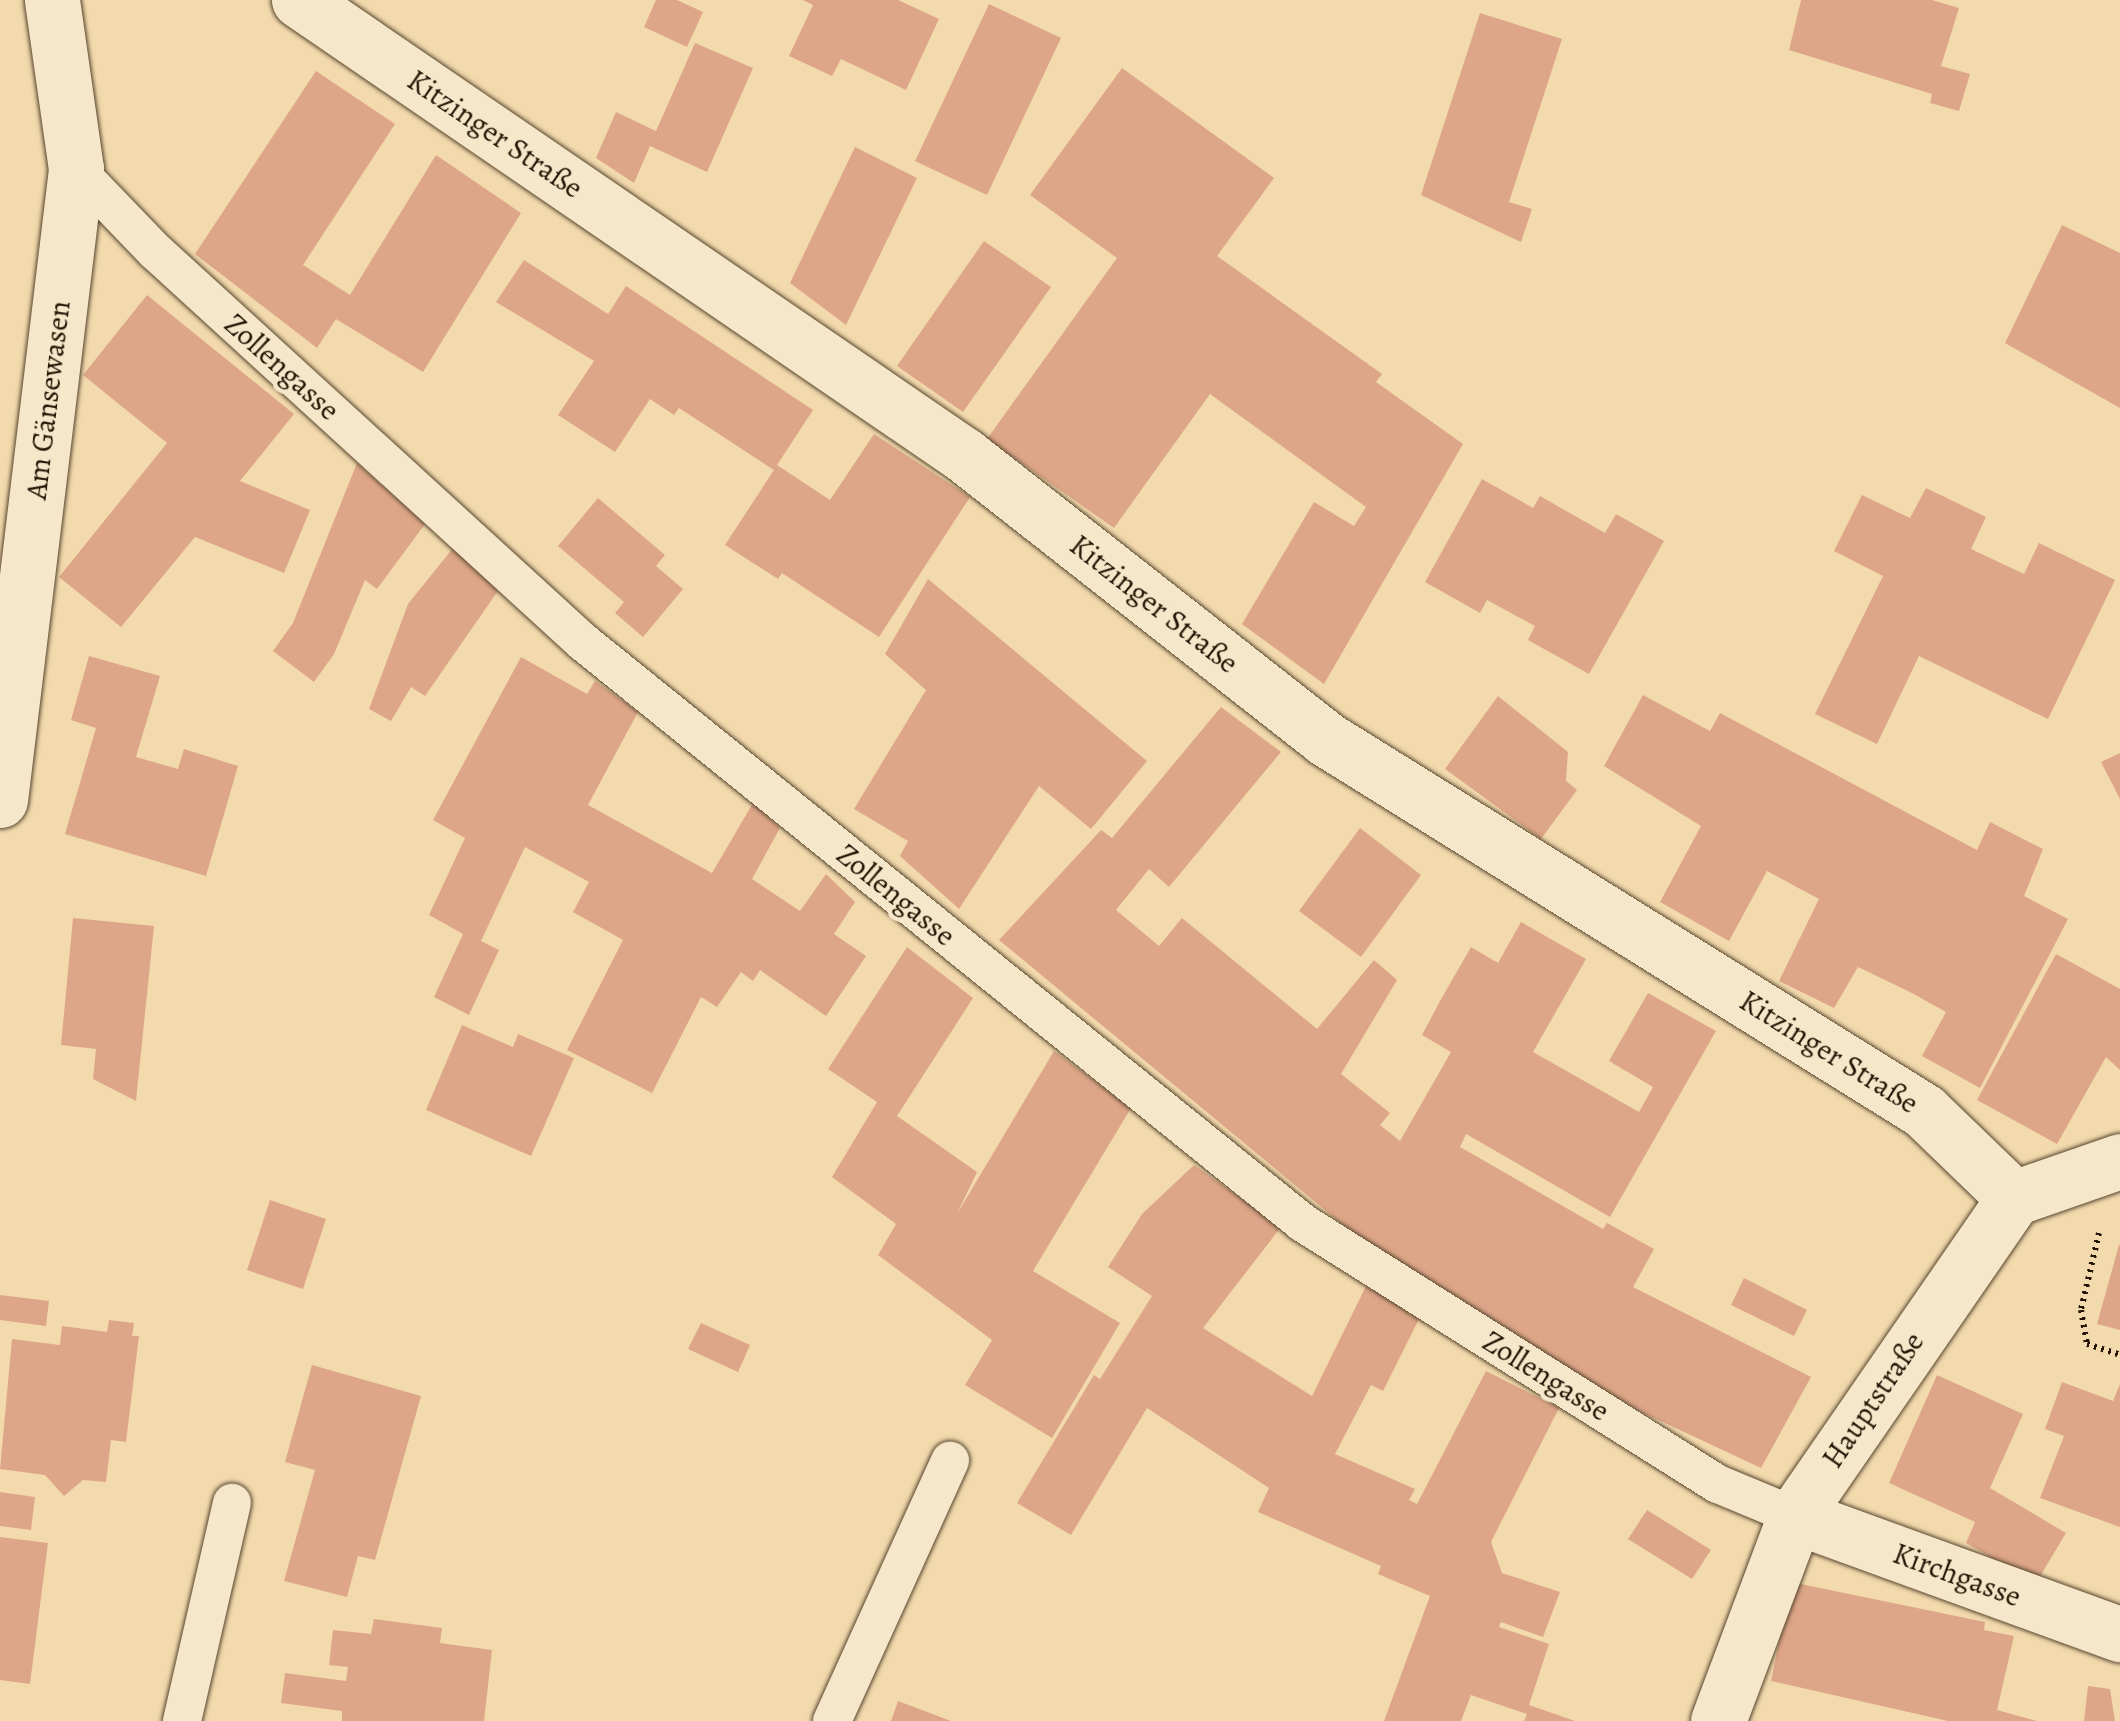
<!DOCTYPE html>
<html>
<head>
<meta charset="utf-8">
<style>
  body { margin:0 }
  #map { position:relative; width:2120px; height:1721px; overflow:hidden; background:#f3daad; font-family:Alegreya,serif }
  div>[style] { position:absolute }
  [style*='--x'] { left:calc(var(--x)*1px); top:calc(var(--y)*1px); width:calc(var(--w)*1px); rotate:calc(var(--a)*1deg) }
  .building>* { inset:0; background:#dea688 }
  .path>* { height:6px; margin-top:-3px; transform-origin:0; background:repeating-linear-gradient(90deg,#231405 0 2.5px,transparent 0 7.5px) }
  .roads { filter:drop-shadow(0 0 2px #57462f) drop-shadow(0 0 2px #57462f) }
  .service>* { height:38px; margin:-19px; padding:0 19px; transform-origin:19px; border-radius:19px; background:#f7e7ca }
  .minor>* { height:55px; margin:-27.5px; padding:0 27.5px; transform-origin:27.5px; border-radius:27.5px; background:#f7e7ca }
  .tertiary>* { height:55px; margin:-27.5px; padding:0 27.5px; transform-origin:27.5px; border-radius:27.5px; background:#f7e7ca }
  span { translate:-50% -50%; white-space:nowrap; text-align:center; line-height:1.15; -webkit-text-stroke:9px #f7e7ca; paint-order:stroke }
  .street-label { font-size:30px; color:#231405 }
</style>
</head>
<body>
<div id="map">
  <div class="building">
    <div style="clip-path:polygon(656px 0,677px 0,703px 12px,687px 47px,644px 27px)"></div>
    <div style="clip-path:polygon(803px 0,898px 0,939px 19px,906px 90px,841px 59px,832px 76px,789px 56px,813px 5px)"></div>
    <div style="clip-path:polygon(1801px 0,1932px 0,1959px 8px,1941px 66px,1970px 74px,1959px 111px,1930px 103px,1932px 94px,1789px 50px)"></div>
    <div style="clip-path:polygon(989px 4px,1061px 38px,987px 195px,915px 161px)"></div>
    <div style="clip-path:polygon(1480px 13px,1562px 39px,1509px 202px,1532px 209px,1521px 242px,1421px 195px)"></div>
    <div style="clip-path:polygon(695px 43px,753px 68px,707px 172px,650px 146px,634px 183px,596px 158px,616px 112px,656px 131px)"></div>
    <div style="clip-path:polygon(1122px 68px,1274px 178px,1217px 256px,1382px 374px,1376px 382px,1463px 444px,1324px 684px,1242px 624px,1314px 502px,1354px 526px,1366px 507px,1210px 394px,1114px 528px,987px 439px,1117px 258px,1030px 195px)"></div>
    <div style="clip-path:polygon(316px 71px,395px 124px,303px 265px,350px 295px,436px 155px,521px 213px,423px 372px,336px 319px,317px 348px,195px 254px)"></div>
    <div style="clip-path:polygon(855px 147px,917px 178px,846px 325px,790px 283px)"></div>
    <div style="clip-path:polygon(2062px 225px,2120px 253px,2120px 408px,2005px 343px)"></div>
    <div style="clip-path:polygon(984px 241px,1051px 287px,963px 412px,897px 366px)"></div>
    <div style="clip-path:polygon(524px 260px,608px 314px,626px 286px,813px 410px,777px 465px,830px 500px,874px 434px,970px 497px,879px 637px,782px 573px,778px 579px,725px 545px,774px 470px,679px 408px,674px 415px,650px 399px,615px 452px,558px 415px,594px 361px,496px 302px)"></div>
    <div style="clip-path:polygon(147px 295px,294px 414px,240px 481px,310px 510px,284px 573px,195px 537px,121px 627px,59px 577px,167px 443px,83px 375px)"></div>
    <div style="clip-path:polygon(357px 463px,425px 524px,377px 589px,365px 580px,334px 654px,314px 682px,273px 651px,293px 623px)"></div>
    <div style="clip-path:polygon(1482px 479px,1533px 508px,1540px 496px,1605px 533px,1616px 514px,1664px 541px,1589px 674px,1528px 640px,1535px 626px,1487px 600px,1480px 613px,1425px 582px)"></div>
    <div style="clip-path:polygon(1926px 488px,1986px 517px,1971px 549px,2024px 574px,2039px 543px,2115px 580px,2048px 719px,1919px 656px,1877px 744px,1815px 714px,1883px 576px,1834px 551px,1862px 495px,1910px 518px)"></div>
    <div style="clip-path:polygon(598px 498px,665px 555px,656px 566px,683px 589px,643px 637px,615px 613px,624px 602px,558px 546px)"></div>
    <div style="clip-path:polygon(453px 548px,500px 588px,425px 696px,411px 687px,391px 721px,369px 709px,408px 604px)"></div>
    <div style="clip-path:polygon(928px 579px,1147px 761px,1091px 829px,1039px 786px,959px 909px,900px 856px,908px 841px,854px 809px,926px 690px,885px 654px)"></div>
    <div style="clip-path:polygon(89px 656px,160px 676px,136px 757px,178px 769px,184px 749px,238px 766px,206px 876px,65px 834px,96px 728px,71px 720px)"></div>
    <div style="clip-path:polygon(521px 657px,587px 694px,595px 681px,638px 712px,588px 805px,712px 873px,753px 803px,780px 828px,752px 879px,800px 911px,826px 874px,855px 902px,834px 934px,866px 956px,826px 1016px,760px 970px,753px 981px,741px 972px,717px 1007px,701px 997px,652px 1093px,567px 1050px,623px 940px,573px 912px,589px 882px,525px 847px,481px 941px,499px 950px,469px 1015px,434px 997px,463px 934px,429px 915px,465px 838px,433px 820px)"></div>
    <div style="clip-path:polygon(1643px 695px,1710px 731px,1720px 713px,1977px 850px,1990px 822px,2043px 849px,2024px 896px,2068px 919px,1980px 1088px,1922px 1056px,1946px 1012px,1910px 992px,1858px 967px,1834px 1008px,1779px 981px,1819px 899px,1767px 871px,1729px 941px,1660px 902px,1701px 826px,1604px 766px)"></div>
    <div style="clip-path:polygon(1498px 696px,1568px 752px,1566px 781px,1577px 790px,1541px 839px,1445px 769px)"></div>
    <div style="clip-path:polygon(1221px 707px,1281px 752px,1169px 887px,1149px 869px,1116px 910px,1159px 946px,1182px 918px,1317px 1029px,1374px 960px,1397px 980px,1341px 1074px,1390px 1113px,1380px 1125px,1400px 1141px,1451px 1052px,1422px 1035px,1440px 1001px,1471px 947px,1498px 963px,1521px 922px,1586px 959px,1533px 1052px,1639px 1112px,1653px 1087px,1609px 1061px,1648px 993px,1716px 1031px,1610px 1217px,1466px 1134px,1460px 1147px,1603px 1229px,1607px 1223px,1654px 1249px,1633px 1287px,1811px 1377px,1761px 1468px,1639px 1411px,1383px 1258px,999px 940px,1101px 830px,1112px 838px)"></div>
    <div style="clip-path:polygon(2120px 753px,2120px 799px,2101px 762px)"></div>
    <div style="clip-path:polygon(1360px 828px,1421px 875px,1361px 957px,1299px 911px)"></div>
    <div style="clip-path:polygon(73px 918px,154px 926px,136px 1101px,93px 1079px,96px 1049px,61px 1045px)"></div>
    <div style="clip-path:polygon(907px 947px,973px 998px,897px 1116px,977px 1172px,957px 1214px,1054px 1051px,1131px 1108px,1033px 1271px,1120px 1323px,1052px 1438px,965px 1385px,992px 1340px,878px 1255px,896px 1224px,832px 1177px,877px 1102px,828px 1069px)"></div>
    <div style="clip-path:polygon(2056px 954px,2120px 989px,2120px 1070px,2106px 1057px,2057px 1144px,1977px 1100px)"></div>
    <div style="clip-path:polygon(462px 1025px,513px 1047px,518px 1034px,574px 1058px,531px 1156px,426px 1110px)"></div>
    <div style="clip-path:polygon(1194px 1165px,1281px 1227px,1203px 1328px,1312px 1396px,1366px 1286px,1420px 1317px,1383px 1391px,1371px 1385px,1335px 1454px,1415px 1489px,1409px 1500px,1417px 1504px,1486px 1371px,1559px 1408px,1491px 1542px,1502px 1573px,1560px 1592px,1543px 1637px,1501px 1622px,1499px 1627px,1549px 1644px,1529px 1705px,1575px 1721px,1524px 1721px,1527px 1714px,1471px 1695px,1461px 1721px,1384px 1721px,1430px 1596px,1378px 1574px,1381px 1566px,1258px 1512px,1269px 1488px,1147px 1408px,1071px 1535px,1017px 1503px,1094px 1375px,1100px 1379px,1152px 1296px,1108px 1267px,1142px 1214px)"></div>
    <div style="clip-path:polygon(270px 1200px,326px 1219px,303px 1289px,247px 1270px)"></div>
    <div style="clip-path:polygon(2119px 1245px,2120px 1245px,2120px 1330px,2097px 1324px)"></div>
    <div style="clip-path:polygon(1744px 1278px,1807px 1310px,1794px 1336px,1731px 1305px)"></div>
    <div style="clip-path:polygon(0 1295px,49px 1301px,46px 1326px,0 1320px)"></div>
    <div style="clip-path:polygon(109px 1320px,134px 1323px,132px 1336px,139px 1336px,126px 1442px,111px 1440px,106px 1482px,83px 1480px,64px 1496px,45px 1475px,0 1469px,12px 1339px,60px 1345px,62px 1326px,107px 1332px)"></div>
    <div style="clip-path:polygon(701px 1323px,750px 1345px,738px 1372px,688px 1349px)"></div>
    <div style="clip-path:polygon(312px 1365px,421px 1396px,375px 1560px,358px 1556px,347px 1597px,284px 1581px,315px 1470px,285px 1462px)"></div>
    <div style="clip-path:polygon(1937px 1375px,2023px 1414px,1990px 1488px,2066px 1533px,2036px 1583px,1966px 1543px,1975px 1522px,1889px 1483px)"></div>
    <div style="clip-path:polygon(2062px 1382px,2113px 1401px,2120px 1384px,2120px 1527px,2040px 1498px,2064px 1436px,2045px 1429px)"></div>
    <div style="clip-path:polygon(0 1492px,35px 1497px,31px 1530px,0 1526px)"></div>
    <div style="clip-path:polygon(1647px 1510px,1711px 1550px,1692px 1579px,1628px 1539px)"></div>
    <div style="clip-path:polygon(0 1537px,48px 1543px,30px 1684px,0 1680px)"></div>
    <div style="clip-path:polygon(1791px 1582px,1985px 1622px,1984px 1630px,2014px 1636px,1997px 1710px,2037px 1721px,1948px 1721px,1771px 1681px)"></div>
    <div style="clip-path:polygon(374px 1619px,442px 1628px,440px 1643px,492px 1650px,484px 1721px,342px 1721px,342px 1711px,281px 1703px,285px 1673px,346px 1681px,348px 1667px,329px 1665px,333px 1630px,371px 1634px)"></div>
    <div style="clip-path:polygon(2088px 1686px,2110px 1689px,2115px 1721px,2084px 1721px)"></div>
    <div style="clip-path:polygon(898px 1701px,951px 1721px,891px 1721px)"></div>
  </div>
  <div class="path">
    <div style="--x:2099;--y:1233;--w:79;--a:103.2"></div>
    <div style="--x:2081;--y:1310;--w:35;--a:80"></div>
    <div style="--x:2087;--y:1344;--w:35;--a:18"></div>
  </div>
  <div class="roads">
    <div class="service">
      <div style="--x:76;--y:169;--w:114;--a:46.1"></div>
      <div style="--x:155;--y:251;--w:580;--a:42.41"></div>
      <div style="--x:583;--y:642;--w:925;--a:38.9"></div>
      <div style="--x:1303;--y:1223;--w:490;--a:32.2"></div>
      <div style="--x:1718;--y:1484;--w:83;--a:22.6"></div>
      <div style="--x:182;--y:1721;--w:224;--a:-77.1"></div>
      <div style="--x:832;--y:1721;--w:286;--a:-65.6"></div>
    </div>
    <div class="minor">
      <div style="--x:0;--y:800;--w:636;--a:-83.13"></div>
      <div style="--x:76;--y:169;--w:171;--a:-98.1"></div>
      <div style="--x:2014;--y:1198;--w:112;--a:-19.2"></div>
      <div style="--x:1795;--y:1516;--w:346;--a:20"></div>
    </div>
    <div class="tertiary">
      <div style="--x:299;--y:0;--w:806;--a:34.38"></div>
      <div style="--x:964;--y:455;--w:460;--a:38.1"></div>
      <div style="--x:1326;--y:739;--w:704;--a:31.88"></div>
      <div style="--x:1924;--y:1111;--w:125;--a:44"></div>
      <div style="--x:2014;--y:1198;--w:386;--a:124.6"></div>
      <div style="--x:1795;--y:1516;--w:219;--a:110.6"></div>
    </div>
  </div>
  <div class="street-label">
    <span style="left:495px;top:134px;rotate:34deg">Kitzinger Straße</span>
    <span style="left:282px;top:367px;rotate:42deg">Zollengasse</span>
    <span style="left:48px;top:400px;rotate:-83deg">Am Gänsewasen</span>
    <span style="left:1154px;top:604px;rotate:38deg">Kitzinger Straße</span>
    <span style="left:896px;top:895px;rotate:39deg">Zollengasse</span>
    <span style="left:1829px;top:1052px;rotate:32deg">Kitzinger Straße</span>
    <span style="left:1546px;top:1376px;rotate:32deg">Zollengasse</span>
    <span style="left:1873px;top:1400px;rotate:-56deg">Hauptstraße</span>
    <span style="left:1957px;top:1575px;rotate:20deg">Kirchgasse</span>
  </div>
</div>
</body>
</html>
